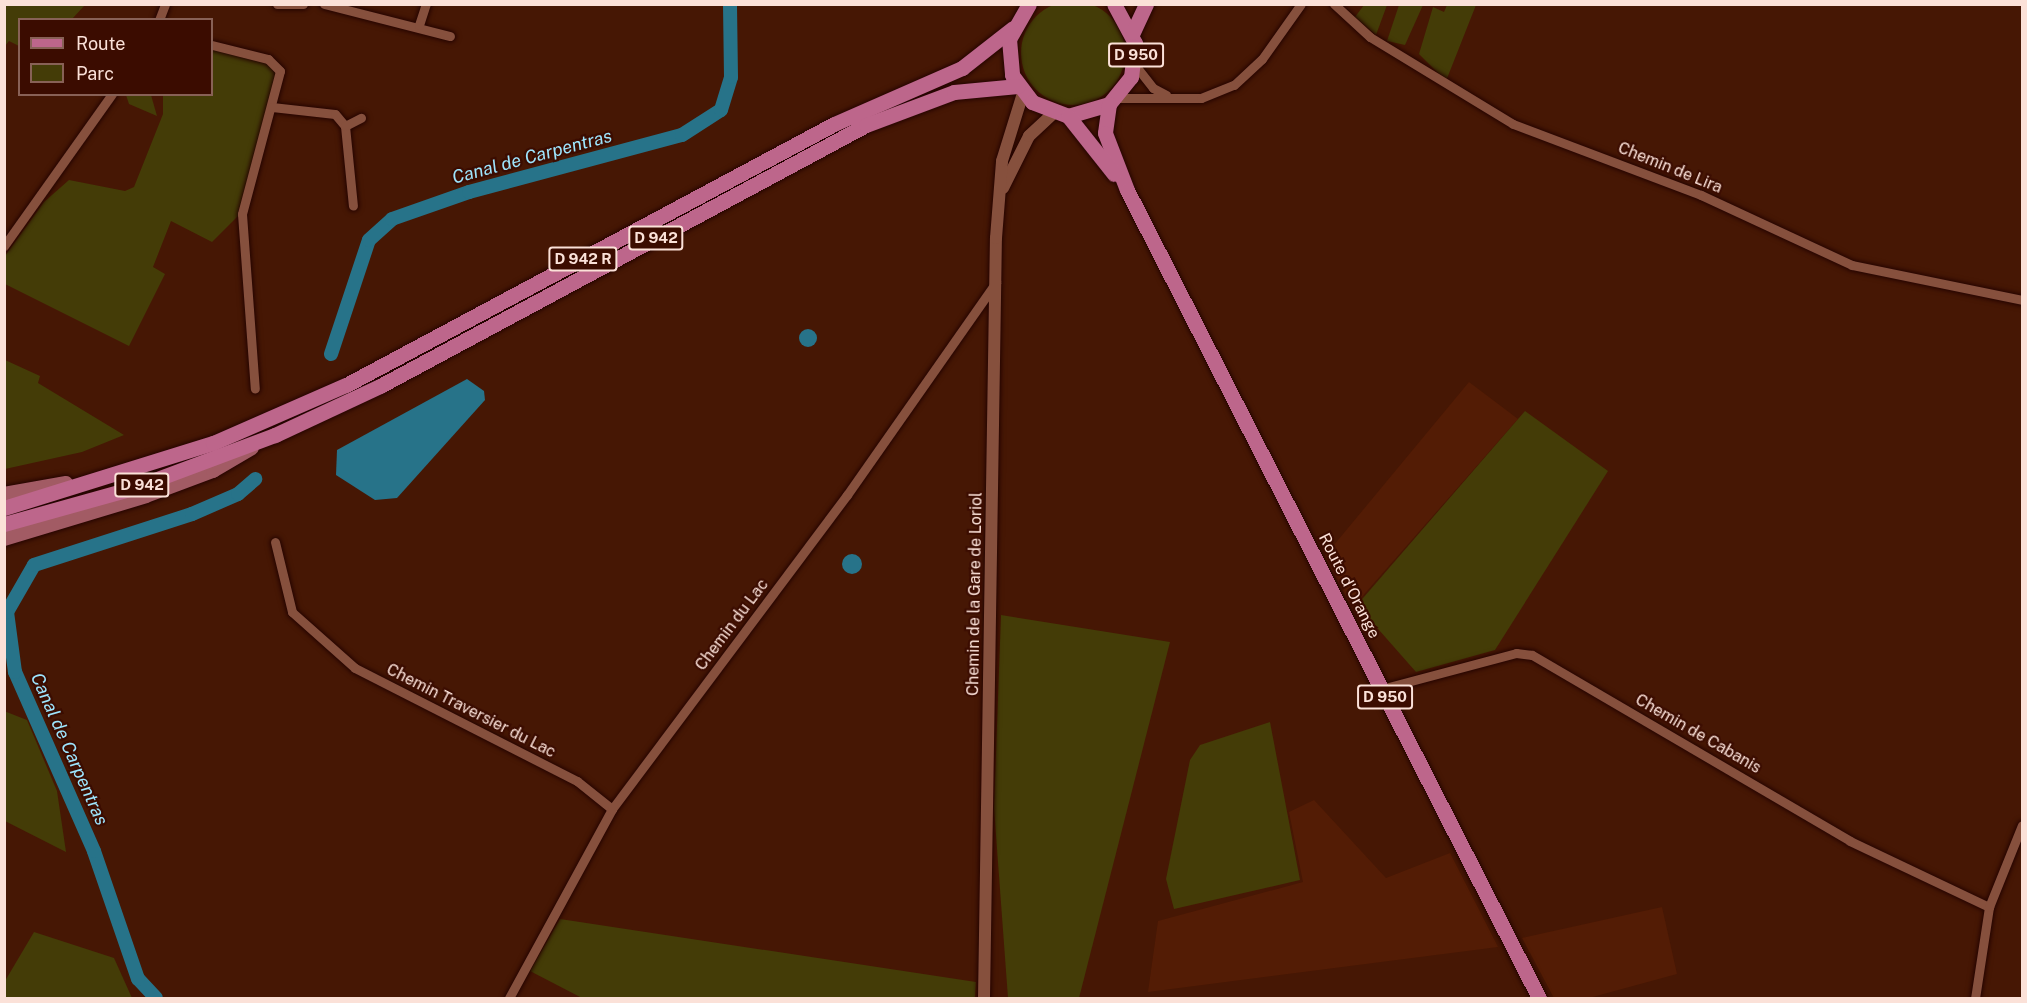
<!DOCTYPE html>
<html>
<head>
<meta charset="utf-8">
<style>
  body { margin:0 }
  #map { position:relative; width:2027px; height:1003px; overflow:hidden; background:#461704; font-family:"Public Sans",sans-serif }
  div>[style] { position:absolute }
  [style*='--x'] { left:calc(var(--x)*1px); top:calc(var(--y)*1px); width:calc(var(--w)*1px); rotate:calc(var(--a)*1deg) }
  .built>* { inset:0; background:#531c05 }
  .green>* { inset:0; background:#443c07 }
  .round { border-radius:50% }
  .water>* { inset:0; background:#277389 }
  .canal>* { height:14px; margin:-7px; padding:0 7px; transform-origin:7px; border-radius:7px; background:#277389 }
  .roads { filter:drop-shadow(0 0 2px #250400) drop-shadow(0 0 2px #250400) }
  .minor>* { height:9px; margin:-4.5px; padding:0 4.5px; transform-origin:4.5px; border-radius:4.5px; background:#86503d }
  .tertiary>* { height:12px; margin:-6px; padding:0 6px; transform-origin:6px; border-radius:6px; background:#86503d }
  .secondary>* { height:14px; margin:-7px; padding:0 7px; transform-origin:7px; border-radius:7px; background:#a25b64 }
  .primary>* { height:15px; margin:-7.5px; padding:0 7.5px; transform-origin:7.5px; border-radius:7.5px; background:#bd668b }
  span { translate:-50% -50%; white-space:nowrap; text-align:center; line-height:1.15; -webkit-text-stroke:4.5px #3b0c00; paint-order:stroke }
  .shield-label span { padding:2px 4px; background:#3b0c00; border:2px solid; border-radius:4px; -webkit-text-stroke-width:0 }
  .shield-label { font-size:15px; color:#fbe1d8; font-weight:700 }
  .street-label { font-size:16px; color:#fbe1d8 }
  .water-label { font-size:18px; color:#9ee5fd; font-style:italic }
  .frame { position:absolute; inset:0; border:6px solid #fbe1d8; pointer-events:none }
  .legend { position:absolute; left:18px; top:18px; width:195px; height:78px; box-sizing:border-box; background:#3b0c00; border:2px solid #886156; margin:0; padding:8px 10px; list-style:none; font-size:18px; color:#fbe1d8 }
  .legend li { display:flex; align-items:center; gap:12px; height:30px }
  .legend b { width:30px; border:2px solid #886156 }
</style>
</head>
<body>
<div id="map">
  <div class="built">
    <div style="clip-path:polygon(1469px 382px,1518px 419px,1352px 608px,1324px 557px)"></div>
    <div style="clip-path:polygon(1314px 800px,1386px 878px,1450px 853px,1498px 947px,1148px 992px,1158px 921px,1303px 882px,1289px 812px)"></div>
    <div style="clip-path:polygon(1662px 907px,1677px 974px,1589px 998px,1554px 998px,1522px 938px)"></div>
  </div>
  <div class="green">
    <div class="round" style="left:1021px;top:1px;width:104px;height:104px"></div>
    <div style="clip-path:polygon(4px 5px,5px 4px,85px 5px,72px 19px,20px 20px,19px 46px,9px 41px,5px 46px)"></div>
    <div style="clip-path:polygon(1364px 5px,1387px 5px,1376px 35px,1355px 17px)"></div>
    <div style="clip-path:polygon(1399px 5px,1423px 5px,1405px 45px,1387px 41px)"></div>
    <div style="clip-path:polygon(1447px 5px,1476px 5px,1446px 81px,1419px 54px,1433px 7px,1444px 12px)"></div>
    <div style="clip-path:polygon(212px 49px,267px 63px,277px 72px,239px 215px,212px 242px,171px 221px,153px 267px,165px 274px,129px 346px,5px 284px,5px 256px,44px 202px,69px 180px,125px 191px,134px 187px,163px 114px,163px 95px,212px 94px)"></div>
    <div style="clip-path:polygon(126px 95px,151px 95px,157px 116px,129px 104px)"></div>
    <div style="clip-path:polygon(5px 360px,40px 376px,38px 383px,124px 435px,82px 452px,5px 469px)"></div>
    <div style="clip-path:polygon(1525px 411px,1608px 471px,1495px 650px,1416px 672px,1357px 605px)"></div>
    <div style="clip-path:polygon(1001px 615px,1170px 642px,1079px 998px,1008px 998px,994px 808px)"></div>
    <div style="clip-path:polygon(4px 711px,27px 720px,57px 791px,66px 852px,5px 821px)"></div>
    <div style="clip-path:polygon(1270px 722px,1300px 880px,1174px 909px,1166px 879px,1190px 760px,1200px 745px)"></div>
    <div style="clip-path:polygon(560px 919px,976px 982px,975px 998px,582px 998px,530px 971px)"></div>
    <div style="clip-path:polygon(34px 932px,114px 958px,132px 998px,5px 998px,5px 981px)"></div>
  </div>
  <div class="water">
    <div class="round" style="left:799px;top:329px;width:18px;height:18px"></div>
    <div style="clip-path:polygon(467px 379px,484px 391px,485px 400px,397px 498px,375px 500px,336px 475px,337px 450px)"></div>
    <div class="round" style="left:842px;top:554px;width:20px;height:20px"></div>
  </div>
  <div class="canal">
    <div style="--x:331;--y:354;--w:120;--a:-71.6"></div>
    <div style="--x:369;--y:240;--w:31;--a:-42"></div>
    <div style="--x:392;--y:219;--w:82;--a:-19.3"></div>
    <div style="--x:469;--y:192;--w:220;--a:-15"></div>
    <div style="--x:682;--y:135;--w:46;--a:-32.7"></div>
    <div style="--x:721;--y:110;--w:34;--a:-73"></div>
    <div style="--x:731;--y:77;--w:73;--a:-90.8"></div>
    <div style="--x:156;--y:998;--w:26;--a:-133"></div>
    <div style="--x:138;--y:979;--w:135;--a:-109"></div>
    <div style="--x:94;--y:851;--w:196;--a:-113.8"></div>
    <div style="--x:15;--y:672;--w:61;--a:-97.6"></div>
    <div style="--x:7;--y:612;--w:54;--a:-60.1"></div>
    <div style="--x:34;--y:565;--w:166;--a:-17.9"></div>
    <div style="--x:192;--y:514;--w:50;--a:-23.5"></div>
    <div style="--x:238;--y:494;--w:23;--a:-41"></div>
  </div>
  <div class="roads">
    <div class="minor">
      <div style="--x:277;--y:4;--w:26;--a:0"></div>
      <div style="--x:324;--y:4;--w:130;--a:14.3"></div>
      <div style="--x:1334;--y:4;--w:49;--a:42.5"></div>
      <div style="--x:1370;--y:37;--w:167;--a:31.3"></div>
      <div style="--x:1513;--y:124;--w:201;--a:20.7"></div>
      <div style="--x:1701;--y:195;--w:166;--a:24.9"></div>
      <div style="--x:1852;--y:265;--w:174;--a:11.6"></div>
      <div style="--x:159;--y:20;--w:17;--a:-69"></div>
      <div style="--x:419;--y:25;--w:22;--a:-72"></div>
      <div style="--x:212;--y:45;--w:58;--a:14"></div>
      <div style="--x:268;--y:59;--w:17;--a:45"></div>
      <div style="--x:280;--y:71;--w:148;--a:104.9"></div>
      <div style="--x:242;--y:214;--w:175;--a:85.8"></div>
      <div style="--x:1135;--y:65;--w:29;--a:52"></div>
      <div style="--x:1153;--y:88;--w:15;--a:28"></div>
      <div style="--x:1117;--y:98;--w:84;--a:0"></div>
      <div style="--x:1201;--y:98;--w:35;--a:-22"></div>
      <div style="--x:1234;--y:85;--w:38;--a:-43"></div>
      <div style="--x:1262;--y:59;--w:67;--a:-54.7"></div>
      <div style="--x:272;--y:107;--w:63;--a:6.3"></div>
      <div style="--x:335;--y:114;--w:16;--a:50"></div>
      <div style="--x:345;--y:126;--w:80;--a:84.3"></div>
      <div style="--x:345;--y:126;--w:18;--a:-27"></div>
      <div style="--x:4;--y:246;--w:186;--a:-54.6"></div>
      <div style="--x:275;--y:542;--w:72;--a:76.3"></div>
      <div style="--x:292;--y:612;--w:84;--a:41.6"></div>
      <div style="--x:355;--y:668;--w:249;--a:27"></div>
      <div style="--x:577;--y:781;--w:45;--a:38.7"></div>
      <div style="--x:1381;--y:689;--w:140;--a:-14.9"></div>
      <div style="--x:1516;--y:653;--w:16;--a:7"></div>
      <div style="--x:1532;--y:655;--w:368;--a:30.3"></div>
      <div style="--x:1850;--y:841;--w:154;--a:25.4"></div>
      <div style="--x:1989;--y:907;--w:92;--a:98.7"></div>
      <div style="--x:1989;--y:907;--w:88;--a:-68.1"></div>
      <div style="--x:509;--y:998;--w:215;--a:-61.4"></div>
      <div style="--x:612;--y:809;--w:392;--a:-53.2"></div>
      <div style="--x:847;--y:495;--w:260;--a:-55"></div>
    </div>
    <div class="tertiary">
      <div style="--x:1003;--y:188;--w:58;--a:-63.4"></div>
      <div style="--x:1029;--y:136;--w:34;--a:-43"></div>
      <div style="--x:984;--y:998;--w:760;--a:-89.1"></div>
      <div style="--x:996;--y:238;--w:77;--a:-85.5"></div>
      <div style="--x:1002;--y:161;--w:71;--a:-72.8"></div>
    </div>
    <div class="secondary">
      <div style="--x:4;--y:494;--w:63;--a:-10.1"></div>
      <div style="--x:4;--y:539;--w:148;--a:-16.8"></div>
      <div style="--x:146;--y:496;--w:72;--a:-20.5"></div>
      <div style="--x:213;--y:471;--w:45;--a:-30.5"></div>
    </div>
    <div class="primary">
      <div style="--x:1029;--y:4;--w:40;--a:119.7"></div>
      <div style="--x:1009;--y:39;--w:36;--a:85"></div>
      <div style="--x:1012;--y:75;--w:34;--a:53"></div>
      <div style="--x:1032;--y:102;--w:39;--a:21"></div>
      <div style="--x:1068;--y:116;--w:43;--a:-16.3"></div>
      <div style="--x:1109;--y:104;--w:35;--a:-51"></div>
      <div style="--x:1131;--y:77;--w:34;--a:-83"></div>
      <div style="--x:1135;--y:43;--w:44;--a:-118.3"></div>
      <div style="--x:1133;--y:32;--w:31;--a:-65"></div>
      <div style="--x:1109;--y:104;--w:29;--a:98"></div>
      <div style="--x:1105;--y:133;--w:61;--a:68.9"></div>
      <div style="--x:1127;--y:190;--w:907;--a:62.98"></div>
      <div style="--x:1068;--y:116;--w:74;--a:51.6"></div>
      <div style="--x:4;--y:508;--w:219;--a:-17.3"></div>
      <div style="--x:213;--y:443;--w:145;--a:-23.6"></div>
      <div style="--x:346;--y:385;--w:553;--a:-28.14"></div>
      <div style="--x:834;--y:124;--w:140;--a:-23.6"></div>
      <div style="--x:962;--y:68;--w:65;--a:-38.1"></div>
      <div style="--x:4;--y:524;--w:134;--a:-15.6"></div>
      <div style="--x:133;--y:488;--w:152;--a:-20.5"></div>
      <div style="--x:275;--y:435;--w:116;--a:-25"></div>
      <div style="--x:380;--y:386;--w:552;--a:-28.24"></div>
      <div style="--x:866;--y:125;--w:94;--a:-20.6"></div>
      <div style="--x:954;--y:92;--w:64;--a:-5.4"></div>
    </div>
  </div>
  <div class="shield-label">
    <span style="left:1136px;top:55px">D 950</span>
    <span style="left:656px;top:238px">D 942</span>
    <span style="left:583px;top:259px">D 942 R</span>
    <span style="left:142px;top:485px">D 942</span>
    <span style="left:1385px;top:697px">D 950</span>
  </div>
  <div class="street-label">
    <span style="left:1670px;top:168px;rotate:22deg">Chemin de Lira</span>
    <span style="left:1349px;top:586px;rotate:63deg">Route d'Orange</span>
    <span style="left:975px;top:594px;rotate:-89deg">Chemin de la Gare de Loriol</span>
    <span style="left:732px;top:625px;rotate:-53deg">Chemin du Lac</span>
    <span style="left:471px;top:711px;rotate:27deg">Chemin Traversier du Lac</span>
    <span style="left:1698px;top:734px;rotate:30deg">Chemin de Cabanis</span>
  </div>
  <div class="water-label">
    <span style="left:532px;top:157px;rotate:-15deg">Canal de Carpentras</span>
    <span style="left:69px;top:749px;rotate:66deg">Canal de Carpentras</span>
  </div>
  <div class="frame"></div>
  <ul class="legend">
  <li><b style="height:8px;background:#bd668b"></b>Route</li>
  <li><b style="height:16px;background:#443c07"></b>Parc</li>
  </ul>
</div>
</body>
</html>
